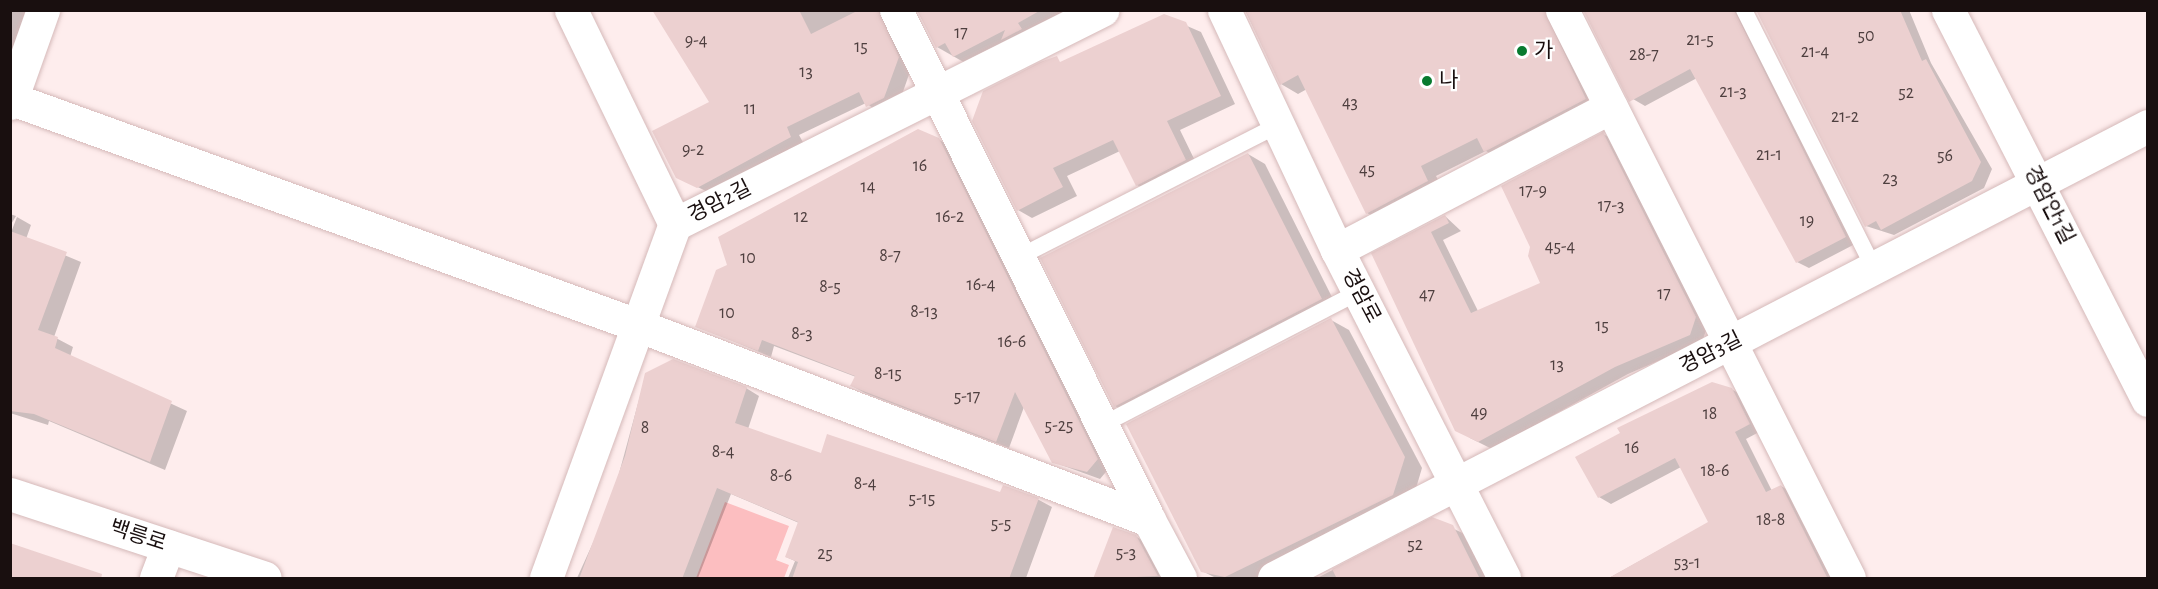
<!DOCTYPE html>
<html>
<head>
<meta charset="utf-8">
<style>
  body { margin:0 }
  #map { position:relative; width:2158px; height:589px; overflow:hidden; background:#feeded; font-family:"Alegreya Sans","Noto Sans KR",sans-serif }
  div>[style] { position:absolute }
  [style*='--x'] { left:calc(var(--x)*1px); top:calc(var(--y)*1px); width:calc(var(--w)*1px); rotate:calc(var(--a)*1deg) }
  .green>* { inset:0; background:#fcbec0 }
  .shadow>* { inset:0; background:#0003 }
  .building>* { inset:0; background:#ecd0d0 }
  .roads { filter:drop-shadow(0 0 2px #d5b9b9) drop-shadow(0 0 2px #d5b9b9) }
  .lane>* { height:16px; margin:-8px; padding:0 8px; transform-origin:8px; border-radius:8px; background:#fff }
  .street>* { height:33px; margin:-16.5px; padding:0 16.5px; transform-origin:16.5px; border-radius:16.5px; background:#fff }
  .secondary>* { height:33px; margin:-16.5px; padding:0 16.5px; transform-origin:16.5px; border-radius:16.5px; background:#fff }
  .dots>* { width:16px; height:16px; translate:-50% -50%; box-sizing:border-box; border:3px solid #fff; border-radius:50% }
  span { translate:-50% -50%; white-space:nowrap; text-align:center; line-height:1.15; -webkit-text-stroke:4.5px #fff; paint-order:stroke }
  .number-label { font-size:18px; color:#4e3f3f }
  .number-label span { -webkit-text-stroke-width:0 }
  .poi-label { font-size:21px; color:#190f0f }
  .left { translate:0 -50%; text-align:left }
  .street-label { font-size:21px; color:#190f0f }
  .frame { position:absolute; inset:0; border:12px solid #190f0f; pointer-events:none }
</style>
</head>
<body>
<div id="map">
  <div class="green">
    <div style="clip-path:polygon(725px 502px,789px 526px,776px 560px,789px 565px,784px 578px,696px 578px)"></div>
  </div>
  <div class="shadow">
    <div style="clip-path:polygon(10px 10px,43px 10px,10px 82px)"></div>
    <div style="clip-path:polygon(654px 10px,895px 10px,912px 66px,898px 106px,881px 114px,866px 103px,799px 135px,804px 144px,712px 194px,677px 177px,711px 103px)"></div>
    <div style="clip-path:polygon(917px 10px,1075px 10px,967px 64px,937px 47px)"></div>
    <div style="clip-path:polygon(1245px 10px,1544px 10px,1596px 112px,1502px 161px,1486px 151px,1436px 176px,1444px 191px,1384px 222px,1367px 213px,1307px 89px,1298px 94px,1281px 84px)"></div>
    <div style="clip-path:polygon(1590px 10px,1750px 10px,1857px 243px,1809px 268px,1797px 262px,1697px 78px,1645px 106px,1633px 99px)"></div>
    <div style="clip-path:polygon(1758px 10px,1909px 10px,1931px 63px,1992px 169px,1984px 188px,1894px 235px,1866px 226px)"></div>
    <div style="clip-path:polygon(1164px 16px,1201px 32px,1235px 104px,1180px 130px,1199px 169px,1151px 193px,1137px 185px,1120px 151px,1067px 176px,1077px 196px,1032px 218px,1018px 210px)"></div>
    <div style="clip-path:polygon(1603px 134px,1616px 141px,1708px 325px,1702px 342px,1628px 374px,1492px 449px,1470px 438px,1373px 254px,1445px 216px,1461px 231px,1443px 240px,1478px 311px,1542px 284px)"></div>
    <div style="clip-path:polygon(938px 139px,951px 147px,1110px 467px,1100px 479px,1053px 462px,1024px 407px,1009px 448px,865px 393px,852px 386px,856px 377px,774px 346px,771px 357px,697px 326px)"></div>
    <div style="clip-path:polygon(1248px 154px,1265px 164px,1338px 309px,1132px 416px,1115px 406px)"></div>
    <div style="clip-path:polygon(10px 214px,16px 216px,10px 226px)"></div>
    <div style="clip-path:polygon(17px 217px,31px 225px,26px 239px,81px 262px,54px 337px,73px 347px,70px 357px,187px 411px,165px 470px,49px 421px,48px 425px,10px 413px,10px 235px)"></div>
    <div style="clip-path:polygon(1331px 320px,1349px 330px,1422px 468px,1411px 505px,1276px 578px,1216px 578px,1202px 571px)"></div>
    <div style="clip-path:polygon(646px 374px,746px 388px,759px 396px,748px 429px,822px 455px,1001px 494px,1004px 487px,1039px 500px,1052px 507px,1026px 578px,788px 578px,795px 561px,786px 557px,799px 523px,731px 494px,698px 578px,577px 578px,611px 503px)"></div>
    <div style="clip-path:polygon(1731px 389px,1744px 396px,1761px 431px,1746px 439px,1772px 491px,1781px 486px,1793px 493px,1838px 578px,1609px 578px,1710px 522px,1681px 467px,1611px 504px,1599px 497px)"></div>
    <div style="clip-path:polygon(1432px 519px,1467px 535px,1486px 578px,1317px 578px)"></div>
    <div style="clip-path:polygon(1135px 536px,1149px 544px,1167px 578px,1094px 578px)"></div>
  </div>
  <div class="building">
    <div style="clip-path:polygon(652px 10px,799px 10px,811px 34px,859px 10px,878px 10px,899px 57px,884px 98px,866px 107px,859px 92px,787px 127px,791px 137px,697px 188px,676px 178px,652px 131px,709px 102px)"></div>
    <div style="clip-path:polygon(917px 10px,1041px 10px,1018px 23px,1022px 29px,1001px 40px,1005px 30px,953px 57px,945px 43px,936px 48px)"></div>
    <div style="clip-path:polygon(1245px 10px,1544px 10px,1586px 99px,1484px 152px,1477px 138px,1421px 166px,1428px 181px,1366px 214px,1298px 75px,1280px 85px)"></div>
    <div style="clip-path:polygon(1583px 10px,1734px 10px,1846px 237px,1796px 263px,1690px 69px,1629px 102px)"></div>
    <div style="clip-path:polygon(1756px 10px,1900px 10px,1922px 61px,1926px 59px,1981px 162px,1972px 181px,1881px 230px,1876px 221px,1865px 227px)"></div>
    <div style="clip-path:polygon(1164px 14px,1186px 22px,1221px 96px,1167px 121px,1186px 160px,1136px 186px,1113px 140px,1053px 168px,1063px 187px,1017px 211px,972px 121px,983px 91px,1040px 62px,1057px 56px,1060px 62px)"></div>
    <div style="clip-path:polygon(918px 129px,939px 138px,1098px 459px,1087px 472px,1052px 463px,1015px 392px,996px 442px,850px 386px,855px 376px,762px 340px,758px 351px,695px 327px,716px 270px,727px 265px,718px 237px)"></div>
    <div style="clip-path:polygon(1603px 132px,1696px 317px,1690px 335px,1615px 367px,1478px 442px,1455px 431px,1371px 253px,1445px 215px,1449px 223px,1431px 232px,1471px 313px,1540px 283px,1528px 256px,1530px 247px,1501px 186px)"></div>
    <div style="clip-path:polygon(1248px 153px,1322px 299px,1114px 407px,1040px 258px)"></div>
    <div style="clip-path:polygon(10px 231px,67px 252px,38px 330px,58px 337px,55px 348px,172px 401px,150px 462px,34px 414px,10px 411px)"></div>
    <div style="clip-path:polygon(1331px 318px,1405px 457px,1393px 495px,1225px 577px,1201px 572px,1126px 424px)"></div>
    <div style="clip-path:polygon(673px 359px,747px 387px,735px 423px,821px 453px,827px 434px,1000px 492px,1003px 485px,1039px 498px,1009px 579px,792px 579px,798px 562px,785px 557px,798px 522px,717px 488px,682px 579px,579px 579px,625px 456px,645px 373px)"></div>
    <div style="clip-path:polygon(1712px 382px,1732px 388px,1750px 424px,1735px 432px,1766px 492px,1781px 485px,1828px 579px,1607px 579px,1708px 522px,1675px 458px,1598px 498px,1575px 457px,1620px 433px,1617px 428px)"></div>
    <div style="clip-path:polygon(1432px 517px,1453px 525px,1480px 579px,1337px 579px,1332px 569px)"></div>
    <div style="clip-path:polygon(1113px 527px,1136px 535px,1158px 576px,1093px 579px)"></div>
    <div style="clip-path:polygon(10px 543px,102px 574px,101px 579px,10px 579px)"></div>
  </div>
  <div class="roads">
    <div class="lane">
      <div style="--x:1744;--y:10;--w:288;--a:63.3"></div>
      <div style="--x:1019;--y:257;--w:291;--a:-27"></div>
      <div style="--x:1102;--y:425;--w:289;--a:-27.4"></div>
    </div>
    <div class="street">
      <div style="--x:571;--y:10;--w:238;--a:64.1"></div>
      <div style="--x:896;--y:10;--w:569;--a:63.61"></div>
      <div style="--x:1562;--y:10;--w:636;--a:63.19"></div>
      <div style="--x:1948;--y:10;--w:438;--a:62.9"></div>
      <div style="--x:12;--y:99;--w:665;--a:19.88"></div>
      <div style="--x:637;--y:325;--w:548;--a:20.85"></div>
      <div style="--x:1149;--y:520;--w:66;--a:61.9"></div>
      <div style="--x:10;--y:103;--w:99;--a:-70.5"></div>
      <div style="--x:1337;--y:250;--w:309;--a:-27.6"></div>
      <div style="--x:156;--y:578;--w:34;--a:-69"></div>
      <div style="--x:546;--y:578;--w:377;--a:-70"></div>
      <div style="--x:675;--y:224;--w:478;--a:-26.6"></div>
      <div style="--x:1274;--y:578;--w:984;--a:-27.35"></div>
    </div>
    <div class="secondary">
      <div style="--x:1224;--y:10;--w:265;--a:64.8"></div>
      <div style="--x:1337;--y:250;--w:368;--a:63"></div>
      <div style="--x:10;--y:494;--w:268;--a:18.2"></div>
    </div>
  </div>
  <div class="dots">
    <div style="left:1522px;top:51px;background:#087a2f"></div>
    <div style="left:1427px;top:81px;background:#087a2f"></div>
  </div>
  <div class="number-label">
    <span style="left:961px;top:33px">17</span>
    <span style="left:1866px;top:36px">50</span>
    <span style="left:1700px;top:40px">21-5</span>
    <span style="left:696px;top:41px">9-4</span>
    <span style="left:861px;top:47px">15</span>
    <span style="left:1815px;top:52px">21-4</span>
    <span style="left:1644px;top:55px">28-7</span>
    <span style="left:806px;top:72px">13</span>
    <span style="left:1733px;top:92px">21-3</span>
    <span style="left:1906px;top:93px">52</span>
    <span style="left:1350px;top:103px">43</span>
    <span style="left:750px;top:109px">11</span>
    <span style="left:1845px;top:117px">21-2</span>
    <span style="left:693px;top:150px">9-2</span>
    <span style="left:1769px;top:155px">21-1</span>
    <span style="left:1945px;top:156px">56</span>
    <span style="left:920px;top:166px">16</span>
    <span style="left:1367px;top:170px">45</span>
    <span style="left:1890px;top:179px">23</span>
    <span style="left:868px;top:187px">14</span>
    <span style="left:1533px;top:191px">17-9</span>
    <span style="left:1611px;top:206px">17-3</span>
    <span style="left:801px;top:217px">12</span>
    <span style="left:950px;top:217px">16-2</span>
    <span style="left:1807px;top:221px">19</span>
    <span style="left:1560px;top:247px">45-4</span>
    <span style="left:890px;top:256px">8-7</span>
    <span style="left:748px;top:258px">10</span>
    <span style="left:981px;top:285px">16-4</span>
    <span style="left:830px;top:287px">8-5</span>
    <span style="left:1664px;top:294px">17</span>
    <span style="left:1427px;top:295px">47</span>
    <span style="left:924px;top:312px">8-13</span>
    <span style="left:727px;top:313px">10</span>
    <span style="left:1602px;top:326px">15</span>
    <span style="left:802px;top:334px">8-3</span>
    <span style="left:1012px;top:342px">16-6</span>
    <span style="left:1557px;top:365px">13</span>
    <span style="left:888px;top:374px">8-15</span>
    <span style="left:967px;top:397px">5-17</span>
    <span style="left:1479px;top:413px">49</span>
    <span style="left:1710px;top:414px">18</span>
    <span style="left:1059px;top:426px">5-25</span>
    <span style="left:645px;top:428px">8</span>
    <span style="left:1632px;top:448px">16</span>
    <span style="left:723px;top:452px">8-4</span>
    <span style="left:1715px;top:471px">18-6</span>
    <span style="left:781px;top:476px">8-6</span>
    <span style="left:865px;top:484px">8-4</span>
    <span style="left:922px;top:499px">5-15</span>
    <span style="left:1771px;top:520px">18-8</span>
    <span style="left:1001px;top:524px">5-5</span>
    <span style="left:1415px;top:545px">52</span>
    <span style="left:1126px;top:553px">5-3</span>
    <span style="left:825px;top:554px">25</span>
    <span style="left:1687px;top:563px">53-1</span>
  </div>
  <div class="poi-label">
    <span class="left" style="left:1534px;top:51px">가</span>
    <span class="left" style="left:1439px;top:81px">나</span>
  </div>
  <div class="street-label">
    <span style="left:720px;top:202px;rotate:-27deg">경암2길</span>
    <span style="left:2049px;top:205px;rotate:63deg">경암안1길</span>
    <span style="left:1361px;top:296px;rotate:62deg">경암로</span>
    <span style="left:1711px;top:353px;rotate:-27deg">경암3길</span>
    <span style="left:138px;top:536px;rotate:18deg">백릉로</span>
  </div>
  <div class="frame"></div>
</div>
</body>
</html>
